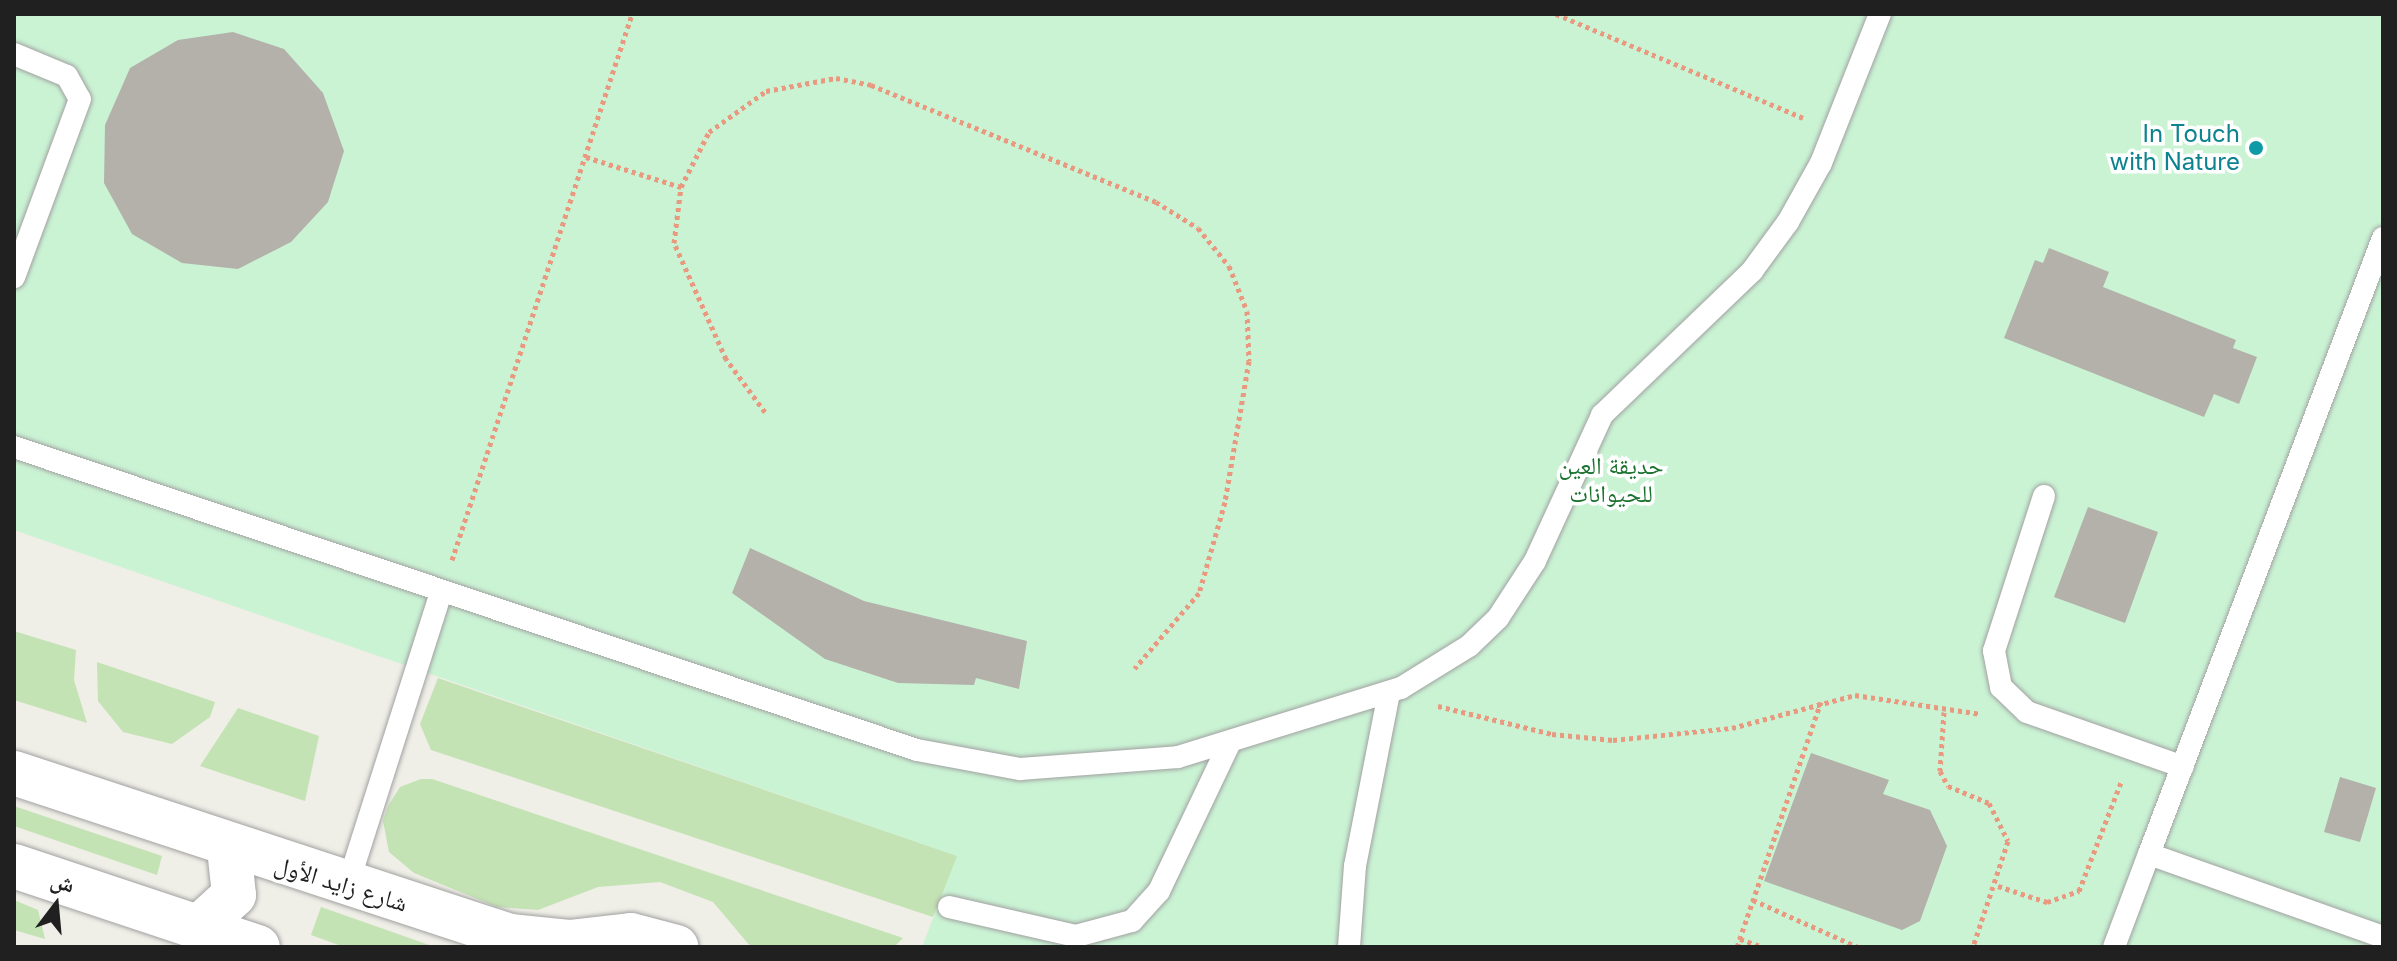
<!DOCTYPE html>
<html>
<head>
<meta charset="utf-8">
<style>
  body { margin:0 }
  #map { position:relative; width:2397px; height:961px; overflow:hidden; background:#efeee7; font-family:Inter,"Noto Naskh Arabic",sans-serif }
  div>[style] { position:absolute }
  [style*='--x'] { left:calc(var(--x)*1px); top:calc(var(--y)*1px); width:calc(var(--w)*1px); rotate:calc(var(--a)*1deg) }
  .grass>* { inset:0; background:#c4e3b4 }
  .park>* { inset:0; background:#caf3d4 }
  .building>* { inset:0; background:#b4b0aa }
  .path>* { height:5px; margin-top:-2.5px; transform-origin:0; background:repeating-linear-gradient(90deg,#e9997f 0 4px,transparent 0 8px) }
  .roads { filter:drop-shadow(0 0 2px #a1a1a1) drop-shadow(0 0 2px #a1a1a1) }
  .lane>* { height:22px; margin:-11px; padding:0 11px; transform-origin:11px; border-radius:11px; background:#fff }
  .street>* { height:44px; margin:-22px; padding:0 22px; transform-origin:22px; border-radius:22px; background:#fff }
  .dots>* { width:22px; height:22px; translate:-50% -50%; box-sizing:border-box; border:4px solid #fff; border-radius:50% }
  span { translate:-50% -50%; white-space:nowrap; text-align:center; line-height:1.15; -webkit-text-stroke:7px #fff; paint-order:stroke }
  .culture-label { font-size:24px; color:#0d838f }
  .right { translate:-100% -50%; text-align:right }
  .park-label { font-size:24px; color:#1a722e }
  .street-label { font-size:24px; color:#202020 }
  .frame { position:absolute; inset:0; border:16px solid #202020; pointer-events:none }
  .north { position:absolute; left:16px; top:865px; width:80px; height:80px; -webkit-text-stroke:6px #fff; paint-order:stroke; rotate:16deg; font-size:22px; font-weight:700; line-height:32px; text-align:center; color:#202020 }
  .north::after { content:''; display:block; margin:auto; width:28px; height:36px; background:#202020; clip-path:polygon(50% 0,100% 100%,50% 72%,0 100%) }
</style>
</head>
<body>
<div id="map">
  <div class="grass">
    <div style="clip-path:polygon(14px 631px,76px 650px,74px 680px,87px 723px,14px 700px)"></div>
    <div style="clip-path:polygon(97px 662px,215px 702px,210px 717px,172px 744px,123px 732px,98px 701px)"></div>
    <div style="clip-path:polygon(438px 678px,958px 856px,933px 917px,431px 750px,420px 724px)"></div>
    <div style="clip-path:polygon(238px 708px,319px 736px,305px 801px,200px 766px)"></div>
    <div style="clip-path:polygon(421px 779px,432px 779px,903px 938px,894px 947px,751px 947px,713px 902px,660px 882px,598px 887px,538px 910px,497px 907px,414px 873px,389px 852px,383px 821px,388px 806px,400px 787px)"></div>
    <div style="clip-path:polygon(14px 806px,162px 856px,157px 875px,14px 826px)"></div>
    <div style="clip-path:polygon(14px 900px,38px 910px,45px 939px,14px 930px)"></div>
    <div style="clip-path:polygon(321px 907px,435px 947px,344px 947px,311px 935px)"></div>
  </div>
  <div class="park">
    <div style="clip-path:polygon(14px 14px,2383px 14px,2383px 947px,922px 947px,957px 856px,14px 530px)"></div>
  </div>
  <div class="building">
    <div style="clip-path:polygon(233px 32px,284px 49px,323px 93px,344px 151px,328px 202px,291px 242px,238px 269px,182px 263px,132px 234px,104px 183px,105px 125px,130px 68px,178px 40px)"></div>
    <div style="clip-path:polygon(2049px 248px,2109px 272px,2103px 287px,2236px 340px,2233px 348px,2257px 357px,2239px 404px,2214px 394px,2204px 417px,2004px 338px,2035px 260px,2043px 263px)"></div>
    <div style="clip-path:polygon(2088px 507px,2158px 532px,2125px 623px,2054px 597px)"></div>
    <div style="clip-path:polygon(750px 548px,864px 601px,1027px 641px,1019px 689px,976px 678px,974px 685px,898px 683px,825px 659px,732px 593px)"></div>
    <div style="clip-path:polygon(1811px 753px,1889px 780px,1883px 794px,1930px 810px,1947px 846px,1920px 921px,1902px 930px,1764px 881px)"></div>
    <div style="clip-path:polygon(2340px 777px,2376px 788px,2360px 842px,2324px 832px)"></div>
  </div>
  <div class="path">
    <div style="--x:1556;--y:14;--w:268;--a:22.8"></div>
    <div style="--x:586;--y:157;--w:100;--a:17.5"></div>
    <div style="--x:765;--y:412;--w:66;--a:-126.3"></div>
    <div style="--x:726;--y:359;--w:127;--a:-114.1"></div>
    <div style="--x:674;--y:243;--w:56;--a:-82.9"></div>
    <div style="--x:681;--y:187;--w:62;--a:-63"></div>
    <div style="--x:709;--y:132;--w:70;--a:-35.7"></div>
    <div style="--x:766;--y:91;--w:71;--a:-10.5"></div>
    <div style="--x:836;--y:78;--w:36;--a:11"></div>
    <div style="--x:871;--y:85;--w:308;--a:22.3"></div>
    <div style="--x:1156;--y:202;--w:49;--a:31.8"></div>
    <div style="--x:1198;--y:228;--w:49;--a:50.8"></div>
    <div style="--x:1229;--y:266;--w:48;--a:68.2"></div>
    <div style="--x:1247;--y:311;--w:50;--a:87.7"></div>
    <div style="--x:1249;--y:361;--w:143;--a:99.7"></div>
    <div style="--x:1225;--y:502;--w:95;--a:105.9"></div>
    <div style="--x:1199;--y:593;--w:99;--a:130.5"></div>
    <div style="--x:452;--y:560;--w:575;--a:-71.75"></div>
    <div style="--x:1438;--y:706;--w:117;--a:13.8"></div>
    <div style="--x:1552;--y:734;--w:61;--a:5.6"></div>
    <div style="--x:1613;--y:740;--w:120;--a:-5.8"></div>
    <div style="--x:1732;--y:728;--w:127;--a:-15"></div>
    <div style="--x:1855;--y:695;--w:126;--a:8.6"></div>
    <div style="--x:1944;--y:712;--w:59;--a:93.9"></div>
    <div style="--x:1940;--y:771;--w:17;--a:62"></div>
    <div style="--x:1948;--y:786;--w:44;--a:22.5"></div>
    <div style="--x:1989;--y:803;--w:42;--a:63.4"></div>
    <div style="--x:2008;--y:841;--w:112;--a:108.3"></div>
    <div style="--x:1998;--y:886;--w:52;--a:18.1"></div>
    <div style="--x:2047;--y:902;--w:34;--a:-19"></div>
    <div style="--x:2079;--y:891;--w:117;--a:-68.9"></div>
    <div style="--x:1753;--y:900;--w:115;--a:24.1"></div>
    <div style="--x:1740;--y:939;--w:24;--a:19"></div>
    <div style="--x:1737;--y:947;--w:259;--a:-71.1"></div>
  </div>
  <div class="roads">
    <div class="lane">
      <div style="--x:14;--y:54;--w:57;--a:22.5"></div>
      <div style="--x:67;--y:76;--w:26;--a:61"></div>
      <div style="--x:80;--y:99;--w:190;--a:110.3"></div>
      <div style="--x:14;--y:447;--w:952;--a:18.55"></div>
      <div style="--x:917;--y:750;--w:105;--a:10.5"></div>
      <div style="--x:1020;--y:769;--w:158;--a:-4.3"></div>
      <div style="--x:1178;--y:757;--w:233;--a:-17.2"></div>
      <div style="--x:1401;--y:688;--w:80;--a:-31.7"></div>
      <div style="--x:1469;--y:646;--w:40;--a:-44"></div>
      <div style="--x:1498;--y:618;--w:68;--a:-57"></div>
      <div style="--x:1535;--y:561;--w:161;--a:-65.3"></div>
      <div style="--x:1602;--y:415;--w:208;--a:-43.8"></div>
      <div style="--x:1752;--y:271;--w:61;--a:-53.7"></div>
      <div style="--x:1788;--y:222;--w:68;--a:-60.8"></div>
      <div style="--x:1821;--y:163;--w:160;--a:-68.4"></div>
      <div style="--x:2044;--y:496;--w:163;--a:107.9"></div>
      <div style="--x:1994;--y:651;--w:37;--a:79"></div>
      <div style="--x:2001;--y:687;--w:36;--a:44"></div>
      <div style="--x:2027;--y:712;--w:165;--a:19.4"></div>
      <div style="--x:2149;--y:854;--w:659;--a:-69.2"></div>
      <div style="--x:347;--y:887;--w:310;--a:-72.3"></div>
      <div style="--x:949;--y:907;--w:130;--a:12.9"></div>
      <div style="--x:1076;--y:936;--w:58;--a:-15"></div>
      <div style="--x:1132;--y:921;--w:40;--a:-48"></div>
      <div style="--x:1159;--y:891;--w:163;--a:-64.5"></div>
      <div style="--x:1349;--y:947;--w:81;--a:-85.8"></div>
      <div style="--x:1355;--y:866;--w:176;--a:-78.9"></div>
      <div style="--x:2114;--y:947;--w:99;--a:-69.4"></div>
      <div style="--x:2149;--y:854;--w:248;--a:19.5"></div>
    </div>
    <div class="street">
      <div style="--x:14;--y:773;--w:522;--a:18.19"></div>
      <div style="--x:510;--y:936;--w:59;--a:5.8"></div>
      <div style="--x:569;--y:942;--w:62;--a:-6.4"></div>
      <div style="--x:631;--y:935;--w:47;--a:14.9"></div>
      <div style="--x:14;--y:866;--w:257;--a:18.4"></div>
      <div style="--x:200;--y:926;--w:46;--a:-42.4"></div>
      <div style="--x:234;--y:895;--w:47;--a:-96.1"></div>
    </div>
  </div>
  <div class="dots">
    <div style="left:2256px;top:148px;background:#0f9aa8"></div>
  </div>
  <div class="culture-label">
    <span class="right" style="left:2240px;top:148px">In Touch<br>with Nature</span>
  </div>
  <div class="park-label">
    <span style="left:1611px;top:480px">حديقة العين<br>للحيوانات</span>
  </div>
  <div class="street-label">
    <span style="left:341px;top:884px;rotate:17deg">شارع زايد الأول</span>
  </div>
  <div class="frame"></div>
  <div class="north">ش</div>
</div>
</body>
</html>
